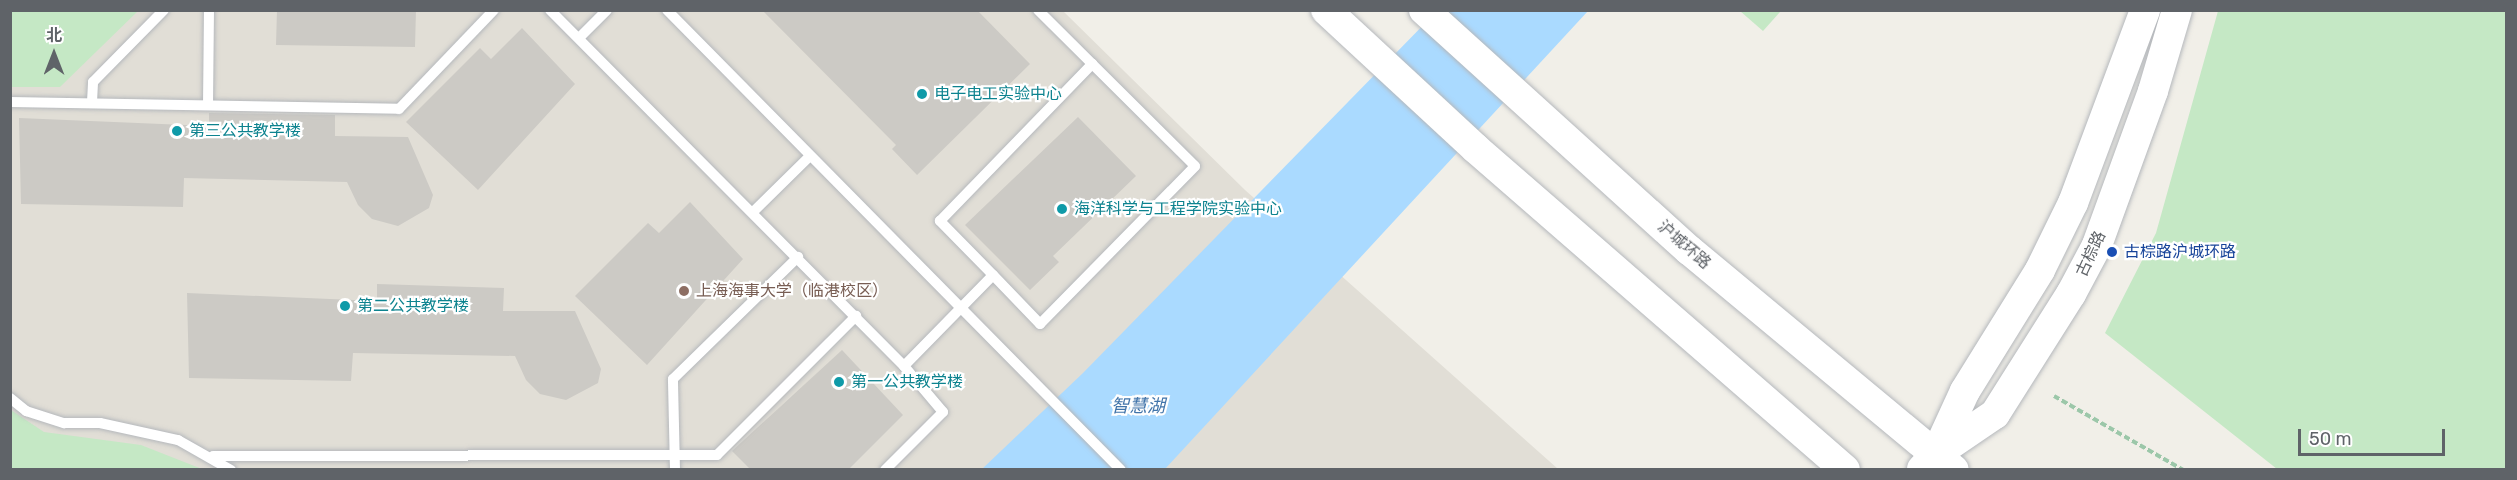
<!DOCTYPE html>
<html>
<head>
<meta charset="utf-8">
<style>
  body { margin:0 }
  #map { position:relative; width:2517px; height:480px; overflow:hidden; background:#f1efe8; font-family:Rubik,"Noto Sans SC",sans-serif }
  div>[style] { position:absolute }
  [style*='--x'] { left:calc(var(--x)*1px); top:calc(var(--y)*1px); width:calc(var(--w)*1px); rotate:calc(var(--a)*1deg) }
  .education>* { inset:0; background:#e1ded6 }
  .green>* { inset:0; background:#c5e8c5 }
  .water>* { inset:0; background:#aadaff }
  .building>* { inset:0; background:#cccac5 }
  .path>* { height:4px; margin-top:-2px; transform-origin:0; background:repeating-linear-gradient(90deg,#9cc7a9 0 6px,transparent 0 9px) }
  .roads { filter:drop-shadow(0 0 2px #b5b8bc) drop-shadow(0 0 2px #b5b8bc) }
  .lane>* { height:10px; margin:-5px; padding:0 5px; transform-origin:5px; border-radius:5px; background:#fff }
  .secondary>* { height:30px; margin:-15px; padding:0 15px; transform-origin:15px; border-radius:15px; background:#fff }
  .dots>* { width:16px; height:16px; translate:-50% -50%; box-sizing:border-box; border:3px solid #fff; border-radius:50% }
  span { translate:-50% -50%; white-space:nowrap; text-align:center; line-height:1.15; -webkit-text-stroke:4.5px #fff; paint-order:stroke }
  .culture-label { font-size:16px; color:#0d838f }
  .left { translate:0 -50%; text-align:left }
  .street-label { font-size:16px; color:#5f6368 }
  .transit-label { font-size:16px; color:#164399 }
  .education-label { font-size:16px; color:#785e54 }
  .water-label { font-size:18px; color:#4174aa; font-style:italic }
  .frame { position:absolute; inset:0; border:12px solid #5f6368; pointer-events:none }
  .north { position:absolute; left:24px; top:24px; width:60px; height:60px; -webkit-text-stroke:4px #fff; paint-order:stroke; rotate:0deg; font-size:16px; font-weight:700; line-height:24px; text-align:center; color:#5f6368 }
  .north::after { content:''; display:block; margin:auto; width:21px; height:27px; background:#5f6368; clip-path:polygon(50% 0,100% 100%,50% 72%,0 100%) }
  .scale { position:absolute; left:2298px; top:429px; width:147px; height:27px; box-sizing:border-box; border:3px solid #5f6368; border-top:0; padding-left:8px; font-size:18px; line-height:21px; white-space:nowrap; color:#5f6368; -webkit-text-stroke:4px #fff; paint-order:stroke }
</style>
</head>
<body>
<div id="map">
  <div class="education">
    <div style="clip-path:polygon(10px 11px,1063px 11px,1245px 190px,1558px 469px,11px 469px)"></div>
  </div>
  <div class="green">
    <div style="clip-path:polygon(11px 10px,138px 10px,138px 11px,60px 87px,11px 87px)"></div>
    <div style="clip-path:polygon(1740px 11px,1781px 11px,1763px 31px)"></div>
    <div style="clip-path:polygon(2218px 11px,2506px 11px,2506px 469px,2277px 469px,2105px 333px,2156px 233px)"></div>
    <div style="clip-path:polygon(11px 410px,44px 432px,141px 445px,202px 469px,11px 469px)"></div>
  </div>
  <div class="water">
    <div style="clip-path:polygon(1437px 11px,1588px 11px,1165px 469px,981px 470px,1083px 373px)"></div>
  </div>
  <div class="building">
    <div style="clip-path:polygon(277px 10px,416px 10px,415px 47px,276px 45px)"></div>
    <div style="clip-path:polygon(762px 10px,977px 10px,1030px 64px,917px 175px,892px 149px,896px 145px)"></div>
    <div style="clip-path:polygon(522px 28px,575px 84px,478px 190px,406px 122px,480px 48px,491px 59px)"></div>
    <div style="clip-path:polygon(209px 113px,335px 115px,335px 136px,408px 137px,433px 195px,429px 208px,398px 226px,372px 219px,358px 205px,347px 182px,184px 178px,183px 207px,21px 204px,19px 118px,209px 126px)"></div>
    <div style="clip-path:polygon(1078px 117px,1136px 176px,1053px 256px,1059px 262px,1030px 290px,965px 225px)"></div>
    <div style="clip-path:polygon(690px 202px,743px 259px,647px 365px,575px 296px,648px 223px,659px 233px)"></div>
    <div style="clip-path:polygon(377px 284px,504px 288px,503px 311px,575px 311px,601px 369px,598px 383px,566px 400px,540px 394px,526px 380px,515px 356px,353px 353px,351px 381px,189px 378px,187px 293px,377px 301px)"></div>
    <div style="clip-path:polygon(842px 350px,903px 415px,848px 470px,751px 470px,732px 451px)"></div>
  </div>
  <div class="path">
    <div style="--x:2054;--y:396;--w:149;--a:29.8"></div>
  </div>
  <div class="roads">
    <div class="lane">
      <div style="--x:550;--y:10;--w:502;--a:45.16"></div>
      <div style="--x:904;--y:366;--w:127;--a:-45.6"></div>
      <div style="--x:993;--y:275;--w:68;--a:46.2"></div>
      <div style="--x:1040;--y:324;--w:221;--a:-45.5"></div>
      <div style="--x:1195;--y:166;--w:221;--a:-135.2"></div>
      <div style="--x:667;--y:10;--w:646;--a:45.38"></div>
      <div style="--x:580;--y:37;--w:38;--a:-45"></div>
      <div style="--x:10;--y:102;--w:389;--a:1"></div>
      <div style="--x:399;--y:109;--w:137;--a:-46.2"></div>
      <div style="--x:92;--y:102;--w:20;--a:-87"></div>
      <div style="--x:93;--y:82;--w:101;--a:-45.4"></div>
      <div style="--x:208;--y:105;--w:95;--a:-89.4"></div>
      <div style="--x:754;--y:211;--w:77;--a:-44.5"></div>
      <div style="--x:993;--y:275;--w:76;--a:-134.5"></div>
      <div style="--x:940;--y:221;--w:219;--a:-45.9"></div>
      <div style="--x:10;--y:398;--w:21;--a:39"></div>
      <div style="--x:26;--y:411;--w:40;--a:18"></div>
      <div style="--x:64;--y:423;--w:36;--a:0"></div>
      <div style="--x:100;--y:423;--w:80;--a:12.3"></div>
      <div style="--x:178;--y:440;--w:61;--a:29.5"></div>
      <div style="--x:213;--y:456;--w:504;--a:-0.11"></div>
      <div style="--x:717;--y:455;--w:197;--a:-45"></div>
      <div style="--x:675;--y:470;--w:91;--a:-91.3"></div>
      <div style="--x:673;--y:379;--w:175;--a:-44.3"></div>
      <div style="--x:885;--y:470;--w:82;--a:-45"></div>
      <div style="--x:943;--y:412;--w:60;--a:-130.3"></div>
    </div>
    <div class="secondary">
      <div style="--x:1326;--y:10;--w:203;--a:42.8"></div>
      <div style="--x:1475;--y:148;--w:490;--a:41"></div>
      <div style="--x:1424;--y:10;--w:358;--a:42.2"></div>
      <div style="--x:1689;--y:250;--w:344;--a:39.7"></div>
      <div style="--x:1936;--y:454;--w:69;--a:-65.3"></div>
      <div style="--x:1965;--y:391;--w:142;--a:-58.2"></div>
      <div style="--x:2040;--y:270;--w:75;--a:-63.8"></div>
      <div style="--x:2073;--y:203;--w:206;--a:-69.5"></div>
      <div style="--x:1922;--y:469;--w:21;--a:-47"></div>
      <div style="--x:1936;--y:454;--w:71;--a:-34.1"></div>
      <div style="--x:1995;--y:414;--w:142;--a:-57.7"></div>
      <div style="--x:2071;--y:294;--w:55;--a:-62"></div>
      <div style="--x:2097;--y:245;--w:164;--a:-70"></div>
      <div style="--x:2153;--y:91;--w:84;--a:-73.5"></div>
    </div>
  </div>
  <div class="dots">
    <div style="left:922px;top:94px;background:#0f9aa8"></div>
    <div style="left:177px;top:131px;background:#0f9aa8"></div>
    <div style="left:1062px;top:209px;background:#0f9aa8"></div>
    <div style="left:2112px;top:252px;background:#1a4fb4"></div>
    <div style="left:684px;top:291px;background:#8d6e63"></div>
    <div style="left:345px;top:306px;background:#0f9aa8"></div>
    <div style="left:839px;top:382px;background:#0f9aa8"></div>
  </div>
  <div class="culture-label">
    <span class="left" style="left:934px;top:94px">电子电工实验中心</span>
    <span class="left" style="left:189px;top:131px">第三公共教学楼</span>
    <span class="left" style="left:1074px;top:209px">海洋科学与工程学院实验中心</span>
    <span class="left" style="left:357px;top:306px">第二公共教学楼</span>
    <span class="left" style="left:851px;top:382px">第一公共教学楼</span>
  </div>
  <div class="street-label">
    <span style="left:1684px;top:245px;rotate:41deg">沪城环路</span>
    <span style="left:2091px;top:254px;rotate:-65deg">古棕路</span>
  </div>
  <div class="transit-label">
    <span class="left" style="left:2124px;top:252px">古棕路沪城环路</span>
  </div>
  <div class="education-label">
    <span class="left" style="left:696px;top:291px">上海海事大学（临港校区）</span>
  </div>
  <div class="water-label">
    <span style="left:1138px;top:406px">智慧湖</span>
  </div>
  <div class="frame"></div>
  <div class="north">北</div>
  <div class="scale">50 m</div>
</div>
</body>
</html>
